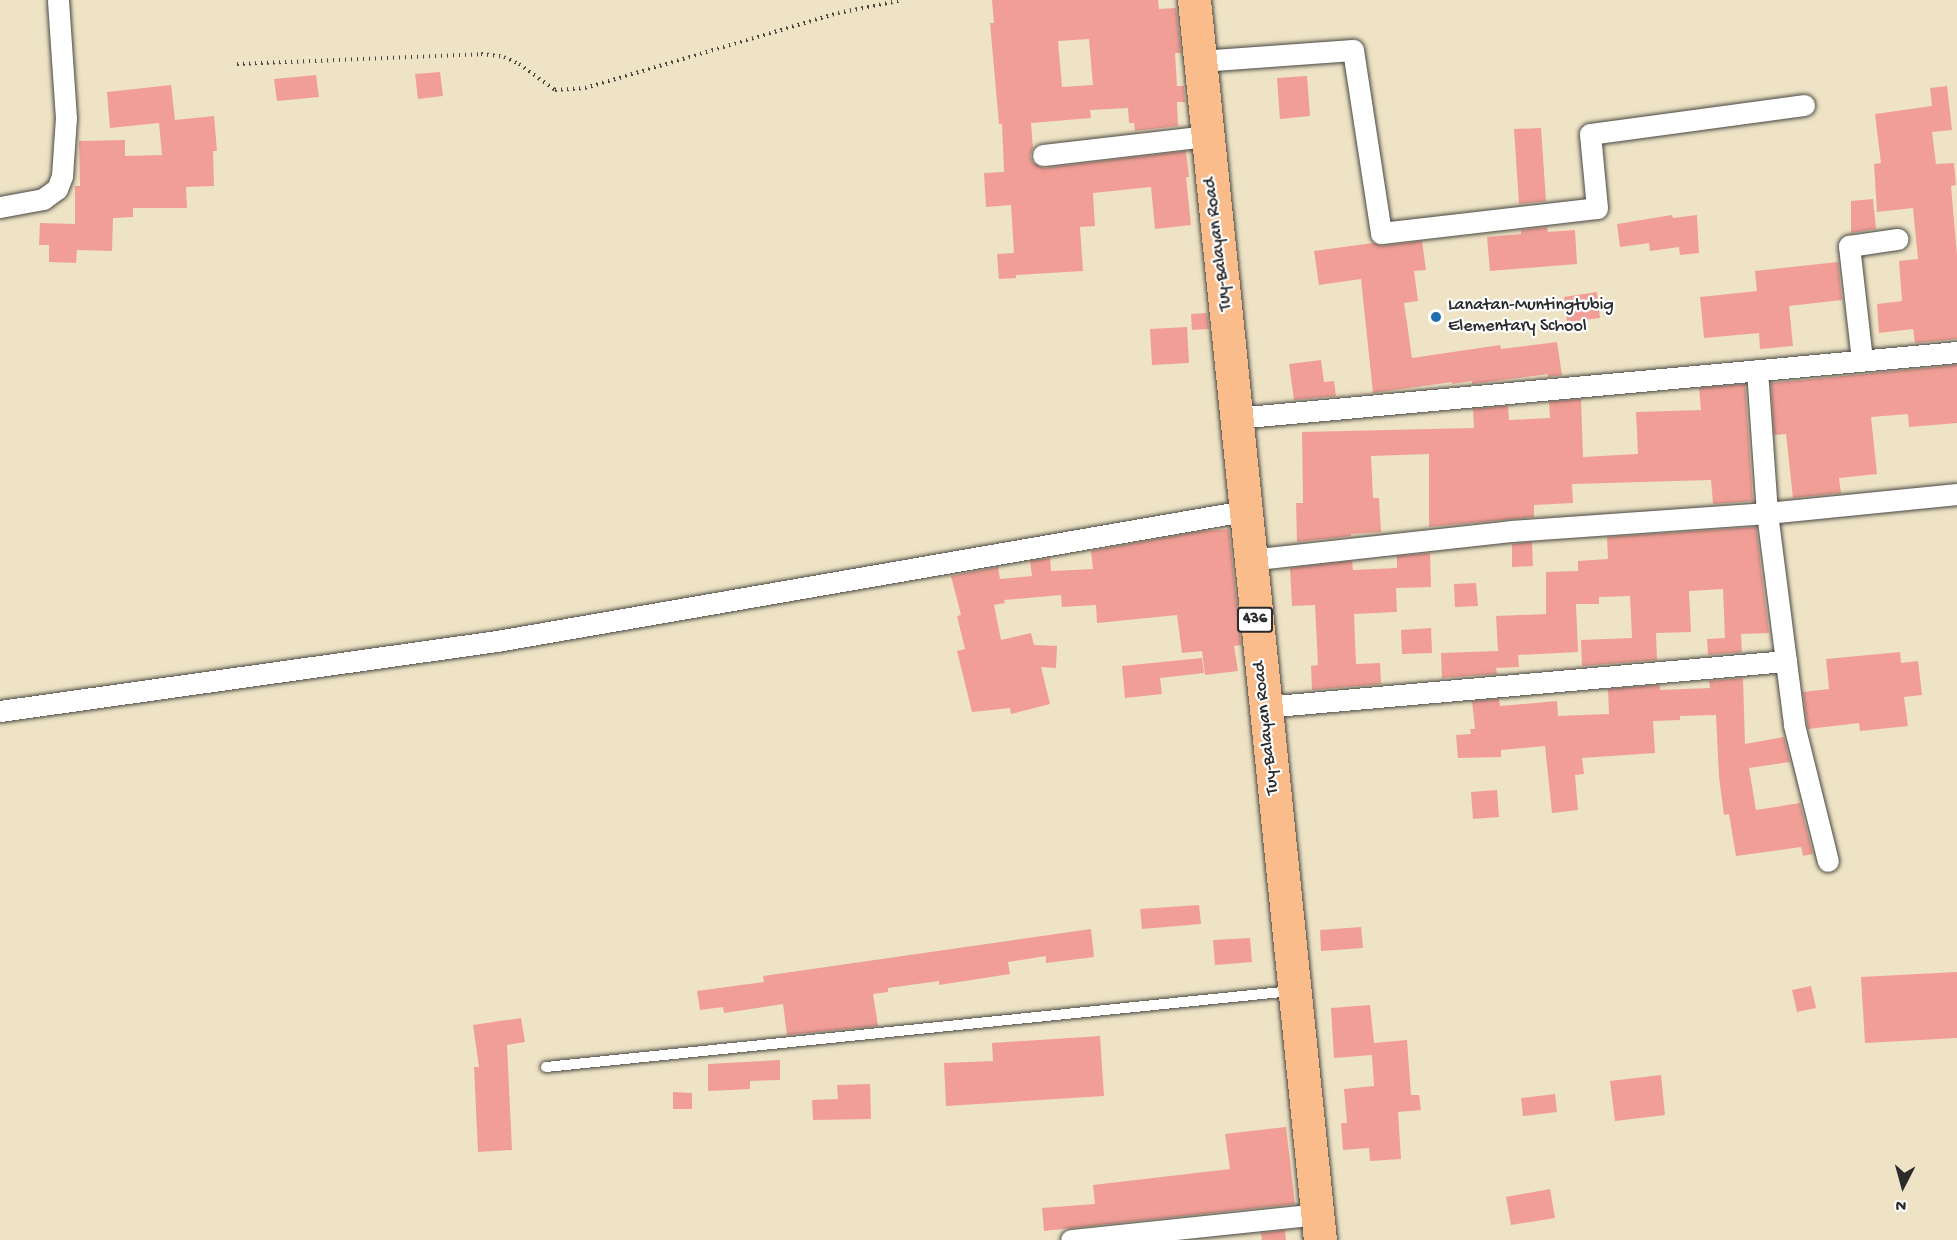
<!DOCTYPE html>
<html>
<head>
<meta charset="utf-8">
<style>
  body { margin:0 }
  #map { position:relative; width:1957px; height:1240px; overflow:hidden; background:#eee3c5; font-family:"Gochi Hand",sans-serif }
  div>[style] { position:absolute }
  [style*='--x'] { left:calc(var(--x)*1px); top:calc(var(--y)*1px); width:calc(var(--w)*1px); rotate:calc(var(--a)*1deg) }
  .building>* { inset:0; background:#f19f96 }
  .path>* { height:4px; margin-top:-2px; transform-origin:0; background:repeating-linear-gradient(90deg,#484742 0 1.5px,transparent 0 6px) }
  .roads { filter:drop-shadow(0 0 2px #484742) drop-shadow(0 0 2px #484742) }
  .service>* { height:10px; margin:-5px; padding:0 5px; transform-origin:5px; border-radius:5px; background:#fff }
  .minor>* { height:21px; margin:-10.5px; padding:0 10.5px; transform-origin:10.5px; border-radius:10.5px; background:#fff }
  .primary>* { height:33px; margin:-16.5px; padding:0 16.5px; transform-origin:16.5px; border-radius:16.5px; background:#f9bc8a }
  .dots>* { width:16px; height:16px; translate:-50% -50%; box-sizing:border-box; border:3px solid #fff; border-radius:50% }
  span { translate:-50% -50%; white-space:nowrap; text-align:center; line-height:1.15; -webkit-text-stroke:4.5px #fff; paint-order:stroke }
  .shield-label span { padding:2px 4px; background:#fff; border:2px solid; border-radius:4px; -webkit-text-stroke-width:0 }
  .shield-label { font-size:16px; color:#2b2b2b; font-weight:700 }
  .street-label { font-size:18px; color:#2b2b2b }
  .poi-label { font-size:18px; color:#2b2b2b }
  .left { translate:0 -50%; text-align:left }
  .north { position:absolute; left:1873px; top:1156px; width:60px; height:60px; -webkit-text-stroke:4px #fff; paint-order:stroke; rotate:186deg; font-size:16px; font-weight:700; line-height:24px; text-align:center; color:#2b2b2b }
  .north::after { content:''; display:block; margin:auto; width:21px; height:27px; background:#2b2b2b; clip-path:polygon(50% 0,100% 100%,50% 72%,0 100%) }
</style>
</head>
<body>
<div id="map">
  <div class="building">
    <div style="clip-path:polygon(evenodd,992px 0,1158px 0,1159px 9px,1176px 8px,1181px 53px,1175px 53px,1177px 86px,1184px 86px,1185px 102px,1177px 102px,1178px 126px,1135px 131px,1134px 123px,1129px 123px,1128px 108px,1090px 110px,1091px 118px,1031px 123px,1033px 148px,1030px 156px,1033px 163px,1044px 168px,1186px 151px,1189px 177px,1186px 177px,1191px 225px,1155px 229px,1151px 187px,1093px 193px,1095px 226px,1080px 227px,1083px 271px,1016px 275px,1016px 278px,999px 279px,997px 254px,1014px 253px,1011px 205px,986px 207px,984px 173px,1004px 172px,1002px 124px,999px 124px,990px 23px,994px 23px,992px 0,1089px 39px,1093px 85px,1062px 87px,1058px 41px,1089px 39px)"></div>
    <div style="clip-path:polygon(440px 72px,443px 96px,418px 99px,415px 74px)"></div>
    <div style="clip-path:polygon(316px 75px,319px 97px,277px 101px,274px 79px)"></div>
    <div style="clip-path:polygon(1307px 76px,1310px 116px,1280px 119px,1277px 78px)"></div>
    <div style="clip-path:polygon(171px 85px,175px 120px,214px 116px,217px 151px,213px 151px,214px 186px,186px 187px,187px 208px,133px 208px,133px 217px,113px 218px,112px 251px,77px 250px,76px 263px,49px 262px,49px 245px,39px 245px,40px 223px,75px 224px,75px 186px,80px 186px,79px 141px,125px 140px,125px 156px,162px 155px,159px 123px,110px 128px,107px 92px)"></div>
    <div style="clip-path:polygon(1947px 86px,1952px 130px,1932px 132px,1936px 164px,1954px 163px,1956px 185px,1951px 186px,1957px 255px,1957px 339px,1915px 343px,1913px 329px,1879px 333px,1877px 304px,1902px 301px,1899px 261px,1918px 259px,1913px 208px,1877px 212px,1874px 164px,1881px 163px,1875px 114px,1932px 106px,1930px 88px)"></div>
    <div style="clip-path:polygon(1541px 128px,1546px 201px,1519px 204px,1514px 129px)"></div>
    <div style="clip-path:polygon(1873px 199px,1876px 229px,1851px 233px,1851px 201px)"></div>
    <div style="clip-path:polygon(1672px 215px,1673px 218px,1697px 215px,1699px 253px,1680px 255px,1679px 247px,1650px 251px,1649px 243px,1620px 247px,1617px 224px)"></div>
    <div style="clip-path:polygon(1547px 227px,1548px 232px,1575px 230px,1577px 264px,1490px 271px,1487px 237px,1521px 234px,1521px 230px)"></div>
    <div style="clip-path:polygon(1422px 241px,1426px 270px,1414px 271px,1418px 301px,1404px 303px,1412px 358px,1500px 345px,1501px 349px,1557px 342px,1562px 375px,1548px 377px,1548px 374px,1472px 384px,1472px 381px,1452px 384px,1452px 382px,1373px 393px,1361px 279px,1319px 285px,1314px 251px,1373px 243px,1382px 246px)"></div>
    <div style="clip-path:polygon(1838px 262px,1842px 300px,1789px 306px,1793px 346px,1760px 349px,1759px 333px,1704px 338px,1700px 297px,1757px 291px,1755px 271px)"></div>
    <div style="clip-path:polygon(1597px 292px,1600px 318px,1567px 322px,1564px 297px)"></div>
    <div style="clip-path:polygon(1207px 313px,1209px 329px,1192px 330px,1191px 314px)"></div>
    <div style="clip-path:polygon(1187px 327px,1189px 363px,1152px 365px,1150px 329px)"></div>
    <div style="clip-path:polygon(1321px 360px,1324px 382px,1334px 381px,1336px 396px,1294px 400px,1289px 364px)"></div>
    <div style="clip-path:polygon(1957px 365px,1957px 423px,1909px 427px,1908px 414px,1871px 417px,1877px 474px,1839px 478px,1841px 493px,1793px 498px,1786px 434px,1774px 435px,1771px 383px)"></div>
    <div style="clip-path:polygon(1745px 384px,1753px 501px,1713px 504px,1711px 480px,1572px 484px,1573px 503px,1534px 505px,1534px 517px,1429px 527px,1429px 454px,1371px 456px,1373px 498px,1379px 498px,1381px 532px,1351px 534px,1351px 536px,1297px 542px,1296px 503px,1303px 503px,1302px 432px,1474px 428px,1473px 409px,1508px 406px,1509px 420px,1550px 418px,1549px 402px,1581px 399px,1583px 457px,1638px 454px,1636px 412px,1701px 410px,1699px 388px)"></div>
    <div style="clip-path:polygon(1756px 527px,1769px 633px,1741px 634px,1742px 652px,1708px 655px,1707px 639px,1725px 638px,1723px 589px,1689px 591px,1691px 632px,1656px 633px,1657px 660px,1582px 666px,1581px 640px,1632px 638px,1630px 596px,1599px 597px,1599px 604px,1576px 604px,1578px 652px,1518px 655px,1519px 667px,1496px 668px,1497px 674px,1442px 678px,1441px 653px,1498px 651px,1496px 616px,1546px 614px,1546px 572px,1578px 571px,1578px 561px,1608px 559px,1607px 537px)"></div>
    <div style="clip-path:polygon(1229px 529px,1241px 645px,1234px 646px,1238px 671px,1205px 675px,1202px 651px,1182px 653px,1177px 615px,1097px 623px,1096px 605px,1062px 607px,1061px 595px,1004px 600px,1005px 603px,994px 605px,1001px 640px,1031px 633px,1034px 645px,1057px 646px,1056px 668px,1041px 667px,1050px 704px,1011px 714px,1010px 708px,972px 712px,957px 651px,965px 649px,957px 616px,961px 615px,951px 576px,998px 567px,1000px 579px,1032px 576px,1030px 561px,1050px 558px,1051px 571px,1093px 569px,1091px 551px,1203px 531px)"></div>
    <div style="clip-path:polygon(1532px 542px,1533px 566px,1512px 567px,1512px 544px)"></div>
    <div style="clip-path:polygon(1430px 553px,1431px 587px,1396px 588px,1397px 612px,1354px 614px,1356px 664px,1380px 663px,1381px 684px,1312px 690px,1311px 666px,1318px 665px,1315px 605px,1292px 606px,1290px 568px,1352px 561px,1353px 570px,1397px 568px,1397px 556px)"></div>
    <div style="clip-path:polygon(1476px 583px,1478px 606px,1455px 607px,1454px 584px)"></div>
    <div style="clip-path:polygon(1431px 628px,1432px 653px,1402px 654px,1401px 630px)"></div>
    <div style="clip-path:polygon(1900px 652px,1901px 663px,1918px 661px,1922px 695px,1904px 697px,1908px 726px,1860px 731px,1859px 723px,1808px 729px,1803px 692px,1829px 689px,1826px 659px)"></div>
    <div style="clip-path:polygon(1202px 658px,1204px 673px,1160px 678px,1162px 694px,1125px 698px,1122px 666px)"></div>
    <div style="clip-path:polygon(1743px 678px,1745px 744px,1784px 737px,1790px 762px,1749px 768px,1756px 810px,1800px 803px,1813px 854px,1803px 856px,1801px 847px,1736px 856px,1729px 814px,1724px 815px,1719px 777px,1716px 715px,1680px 716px,1680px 720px,1653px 721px,1655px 753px,1582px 758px,1584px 774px,1575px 775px,1578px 810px,1552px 813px,1545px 746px,1501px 750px,1501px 757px,1458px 758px,1456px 735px,1471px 734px,1470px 729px,1475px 729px,1472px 701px,1499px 699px,1500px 706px,1557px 701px,1558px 716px,1609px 714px,1608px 689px,1660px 685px,1660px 690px,1710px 688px,1709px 681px)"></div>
    <div style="clip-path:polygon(1497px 790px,1499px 817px,1473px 819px,1471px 792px)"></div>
    <div style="clip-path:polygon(1199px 905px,1201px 924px,1142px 929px,1140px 909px)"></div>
    <div style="clip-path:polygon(1361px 927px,1363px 948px,1321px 951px,1320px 930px)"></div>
    <div style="clip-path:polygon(1091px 929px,1094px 957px,1046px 963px,1046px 956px,1008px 962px,1010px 974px,939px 985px,939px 981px,888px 988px,888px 992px,873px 994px,878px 1026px,787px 1035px,783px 1004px,724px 1013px,723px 1007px,700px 1010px,697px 991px,764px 982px,763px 976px)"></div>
    <div style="clip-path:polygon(1250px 938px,1252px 962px,1215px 965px,1213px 940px)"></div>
    <div style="clip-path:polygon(1957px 972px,1957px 1038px,1865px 1043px,1861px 977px)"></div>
    <div style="clip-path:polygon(1811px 986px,1816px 1008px,1797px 1012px,1792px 990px)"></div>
    <div style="clip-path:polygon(1370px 1005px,1374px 1043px,1407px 1040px,1411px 1095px,1419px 1095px,1421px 1110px,1398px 1112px,1401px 1159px,1370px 1161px,1369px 1148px,1343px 1150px,1341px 1123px,1347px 1123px,1344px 1089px,1374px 1086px,1372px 1055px,1334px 1058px,1331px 1008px)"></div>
    <div style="clip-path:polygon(521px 1018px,525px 1042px,507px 1045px,512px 1150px,478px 1152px,474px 1067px,479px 1067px,473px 1025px)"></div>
    <div style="clip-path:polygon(1100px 1036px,1104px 1096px,946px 1106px,944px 1063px,993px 1061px,992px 1043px)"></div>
    <div style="clip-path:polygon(780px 1060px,780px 1080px,750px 1081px,750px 1089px,708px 1091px,708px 1064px)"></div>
    <div style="clip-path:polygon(1661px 1075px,1665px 1115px,1615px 1121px,1610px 1081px)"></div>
    <div style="clip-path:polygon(870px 1084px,871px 1119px,813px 1120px,812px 1100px,838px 1099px,837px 1085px)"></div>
    <div style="clip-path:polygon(673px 1092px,692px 1093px,692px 1109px,673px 1109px)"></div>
    <div style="clip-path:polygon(1555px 1094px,1557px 1112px,1523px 1116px,1521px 1098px)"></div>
    <div style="clip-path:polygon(1286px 1127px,1295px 1204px,1044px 1231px,1042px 1208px,1095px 1204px,1093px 1185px,1230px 1169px,1225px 1134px)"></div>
    <div style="clip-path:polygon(1550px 1189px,1555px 1218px,1511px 1225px,1506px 1197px)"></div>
    <div style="clip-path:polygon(1285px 1230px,1286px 1240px,1262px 1240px,1261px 1233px)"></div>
  </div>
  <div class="path">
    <div style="--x:237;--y:64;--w:244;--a:-2.3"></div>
    <div style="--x:481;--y:54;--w:23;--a:7"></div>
    <div style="--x:504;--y:57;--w:17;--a:25"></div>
    <div style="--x:519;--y:64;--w:44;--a:35.8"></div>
    <div style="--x:555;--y:90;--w:30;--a:-4"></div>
    <div style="--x:585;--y:88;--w:264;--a:-16.5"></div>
    <div style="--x:838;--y:13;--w:66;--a:-11.3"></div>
  </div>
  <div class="roads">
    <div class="service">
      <div style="--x:546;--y:1067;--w:749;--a:-5.82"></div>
    </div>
    <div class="minor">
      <div style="--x:1200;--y:61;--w:153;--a:-4.1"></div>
      <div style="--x:1353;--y:50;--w:185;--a:81.3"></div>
      <div style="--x:1381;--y:233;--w:217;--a:-6.6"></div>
      <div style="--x:1597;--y:208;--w:74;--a:-95.4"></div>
      <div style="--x:1590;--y:134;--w:216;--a:-7.7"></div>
      <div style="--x:1043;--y:155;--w:164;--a:-6.6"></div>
      <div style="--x:0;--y:207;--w:44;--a:-10.5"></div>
      <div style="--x:43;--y:199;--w:17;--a:-36"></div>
      <div style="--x:57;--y:189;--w:14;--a:-69"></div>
      <div style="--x:62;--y:176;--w:58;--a:-86.1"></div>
      <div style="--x:66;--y:118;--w:118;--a:-93.9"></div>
      <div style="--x:1862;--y:360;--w:115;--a:-96.5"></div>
      <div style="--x:1849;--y:246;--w:49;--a:-8.3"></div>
      <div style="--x:1757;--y:370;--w:143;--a:86"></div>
      <div style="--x:1767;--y:513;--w:214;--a:82.7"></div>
      <div style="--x:1794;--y:725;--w:140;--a:76"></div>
      <div style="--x:1236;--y:418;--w:724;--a:-5.23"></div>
      <div style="--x:1249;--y:560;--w:264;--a:-6.3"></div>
      <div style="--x:1511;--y:531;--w:257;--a:-4"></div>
      <div style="--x:1767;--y:513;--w:191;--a:-5.7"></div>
      <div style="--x:1264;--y:707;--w:524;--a:-5.04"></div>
      <div style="--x:0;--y:711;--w:502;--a:-8.02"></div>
      <div style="--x:497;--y:641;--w:758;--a:-9.87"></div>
      <div style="--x:1071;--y:1240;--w:248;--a:-6"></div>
    </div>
    <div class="primary">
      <div style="--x:1194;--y:0;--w:1246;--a:84.2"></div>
    </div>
  </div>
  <div class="dots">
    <div style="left:1436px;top:317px;background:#1f6fb2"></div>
  </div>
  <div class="shield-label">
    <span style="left:1255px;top:620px">436</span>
  </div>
  <div class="street-label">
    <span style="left:1219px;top:244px;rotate:-97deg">Tuy-Balayan Road</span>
    <span style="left:1267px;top:728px;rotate:-96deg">Tuy-Balayan Road</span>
  </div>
  <div class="poi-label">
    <span class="left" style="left:1448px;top:317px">Lanatan-Muntingtubig<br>Elementary School</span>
  </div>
  <div class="north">N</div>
</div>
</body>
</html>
